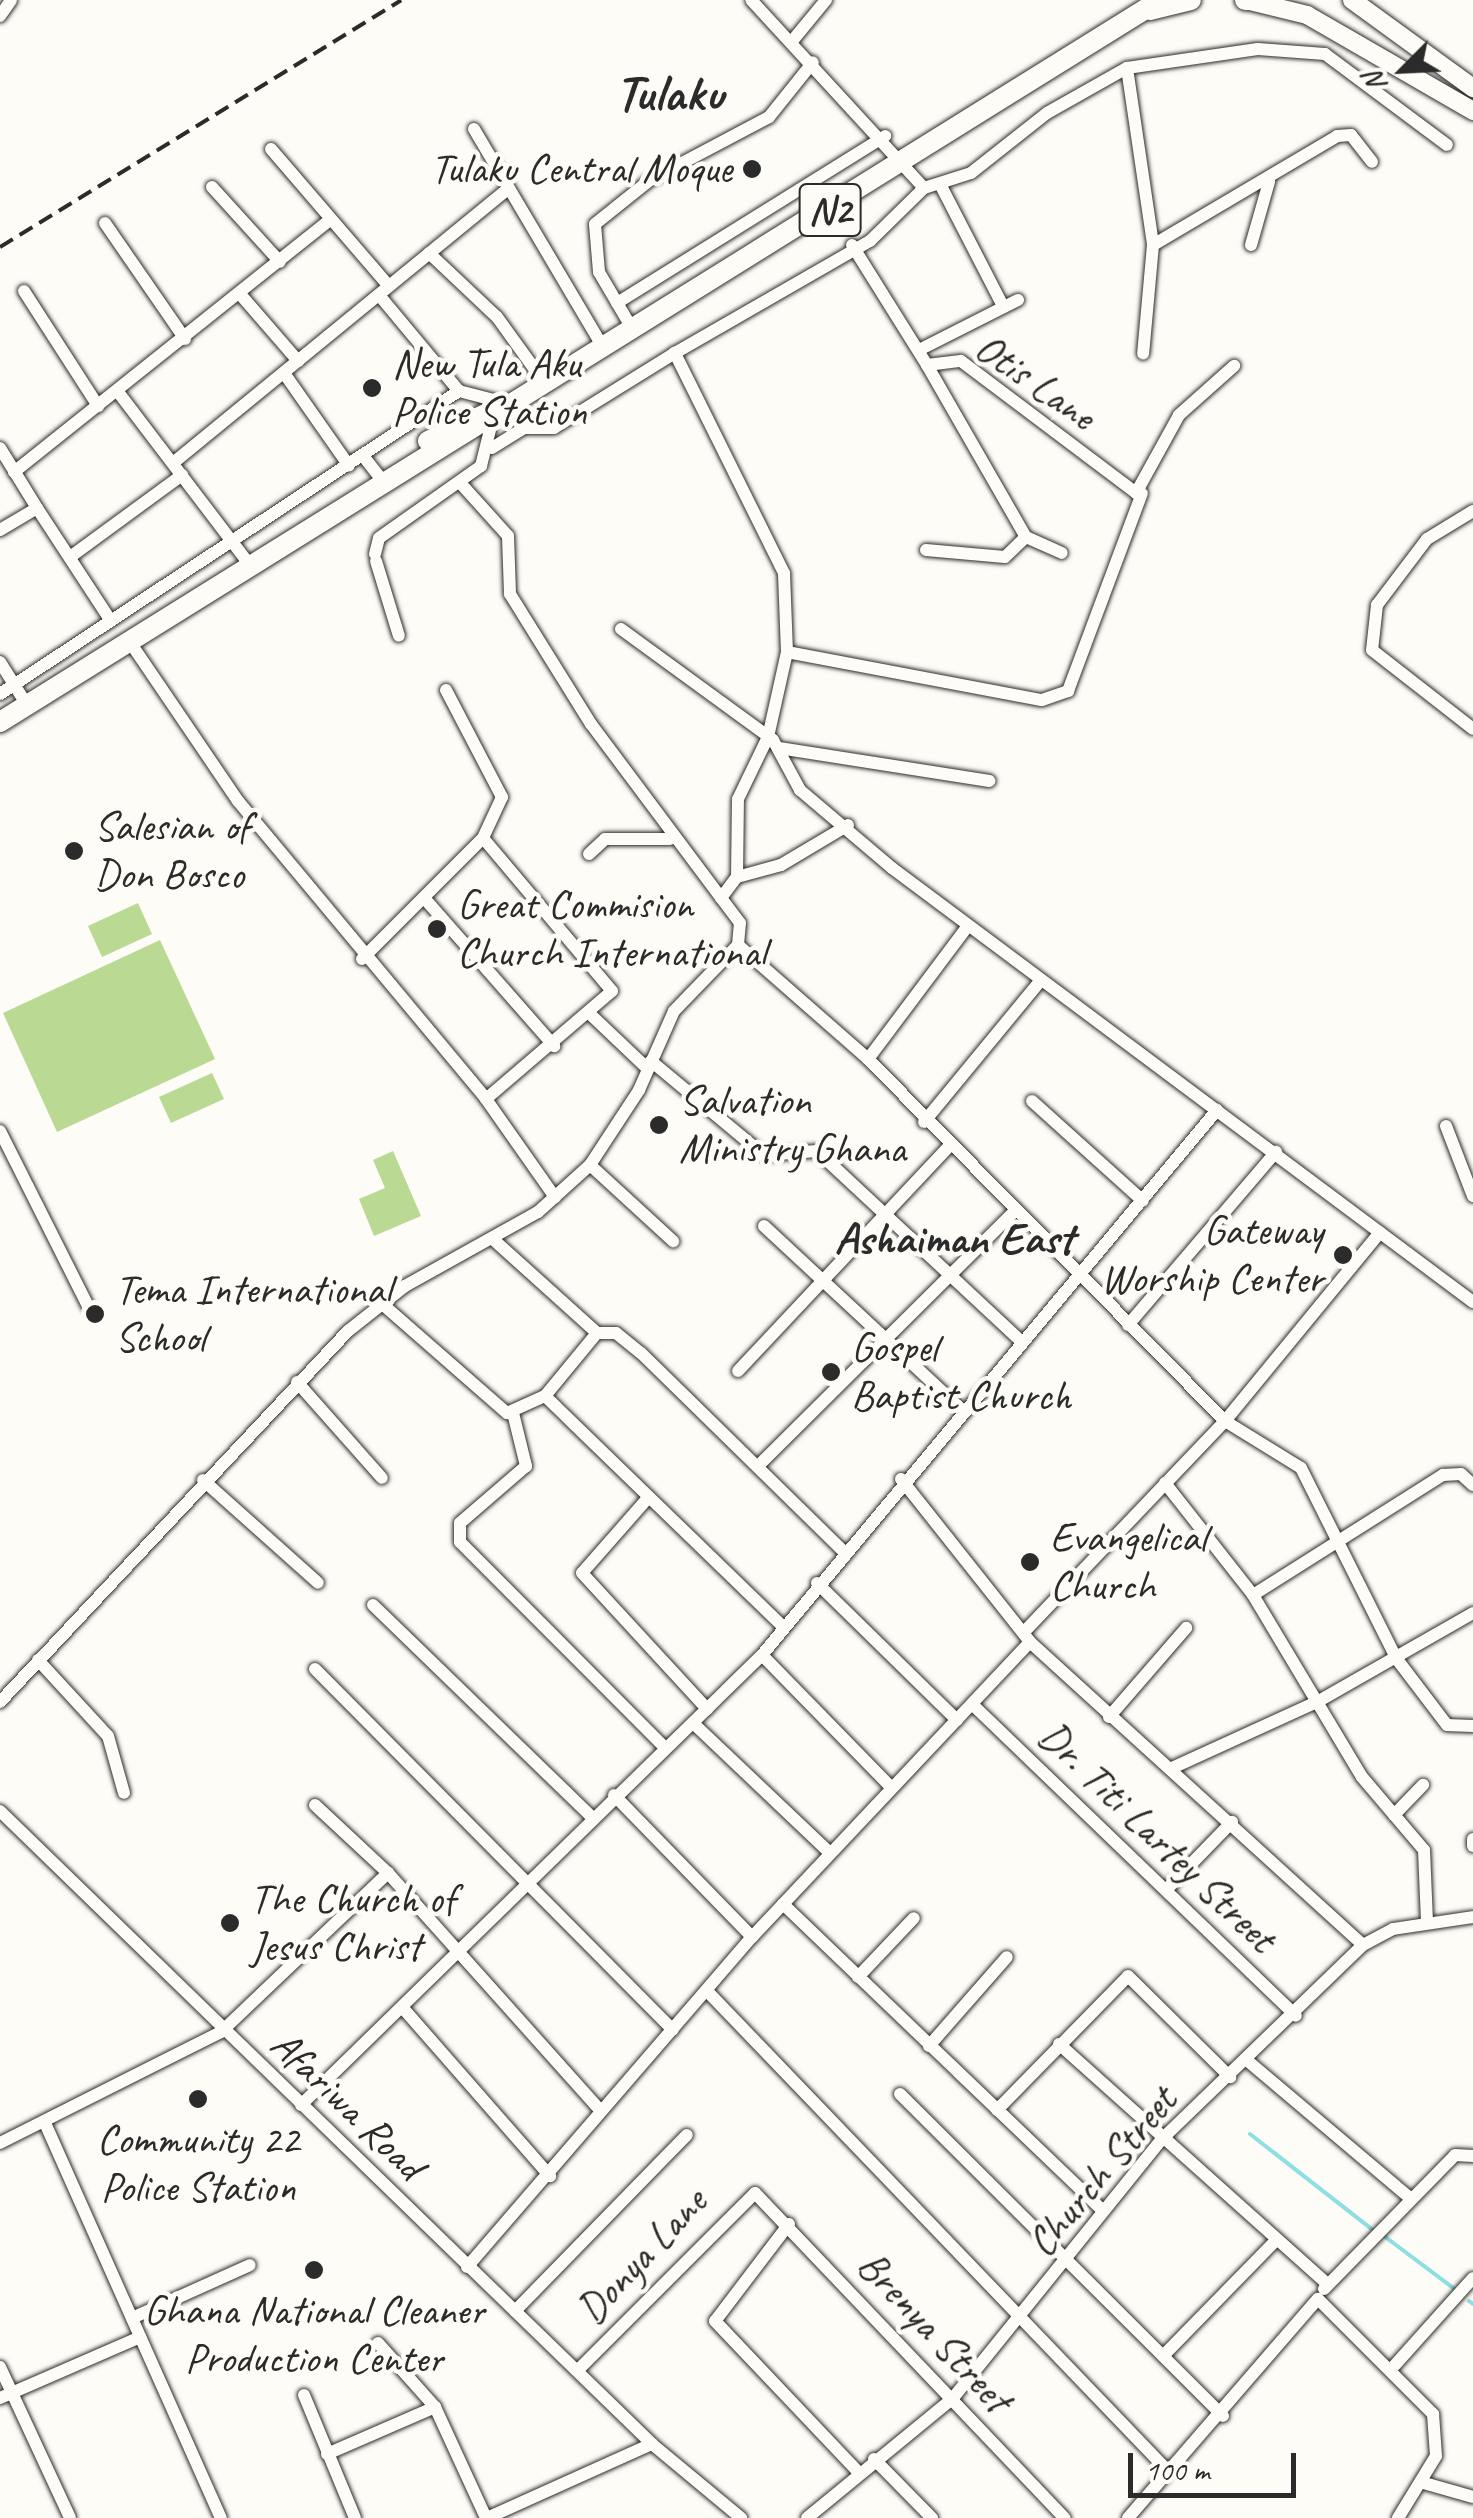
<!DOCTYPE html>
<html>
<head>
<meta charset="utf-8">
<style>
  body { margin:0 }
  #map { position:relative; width:1473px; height:2518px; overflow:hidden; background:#fdfcf7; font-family:Caveat,sans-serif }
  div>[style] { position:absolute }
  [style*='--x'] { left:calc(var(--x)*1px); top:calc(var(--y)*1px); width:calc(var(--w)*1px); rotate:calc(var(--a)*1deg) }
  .green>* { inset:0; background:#bad992 }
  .stream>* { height:4px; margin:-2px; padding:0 2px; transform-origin:2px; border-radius:2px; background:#8ddfe3 }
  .roads { filter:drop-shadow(0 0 2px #2b2b2b) drop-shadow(0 0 2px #2b2b2b) }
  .minor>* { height:12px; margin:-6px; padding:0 6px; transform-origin:6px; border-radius:6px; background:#fdfcf7 }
  .major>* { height:18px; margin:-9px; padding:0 9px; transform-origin:9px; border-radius:9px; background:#fdfcf7 }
  .highway>* { height:20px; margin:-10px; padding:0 10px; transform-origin:10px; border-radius:10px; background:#fdfcf7 }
  .rail>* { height:4px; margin-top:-2px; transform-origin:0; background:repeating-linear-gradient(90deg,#2b2b2b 0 15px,transparent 0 23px) }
  .dots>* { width:28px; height:28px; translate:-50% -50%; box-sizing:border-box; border:5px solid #fdfcf7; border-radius:50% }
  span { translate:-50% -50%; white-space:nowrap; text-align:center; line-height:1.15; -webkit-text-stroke:9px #fdfcf7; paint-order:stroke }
  .shield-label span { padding:2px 8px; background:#fdfcf7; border:2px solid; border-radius:8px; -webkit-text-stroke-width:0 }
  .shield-label { font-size:40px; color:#2b2b2b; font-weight:700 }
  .poi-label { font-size:42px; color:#2b2b2b }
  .right { translate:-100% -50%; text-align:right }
  .left { translate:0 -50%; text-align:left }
  .street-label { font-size:42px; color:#2b2b2b }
  .neighbourhood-label { font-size:45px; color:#2b2b2b; font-weight:700 }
  .district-label { font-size:52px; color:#2b2b2b; font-weight:700 }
  .north { position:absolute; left:1353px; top:20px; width:100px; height:100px; -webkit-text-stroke:8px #fdfcf7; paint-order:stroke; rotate:246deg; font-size:28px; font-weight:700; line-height:40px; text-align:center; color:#2b2b2b }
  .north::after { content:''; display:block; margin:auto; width:35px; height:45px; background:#2b2b2b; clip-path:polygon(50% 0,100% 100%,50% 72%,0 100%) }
  .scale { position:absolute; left:1128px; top:2453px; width:168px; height:45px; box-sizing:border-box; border:5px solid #2b2b2b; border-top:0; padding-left:12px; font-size:30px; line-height:35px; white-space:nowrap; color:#2b2b2b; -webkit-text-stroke:8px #fdfcf7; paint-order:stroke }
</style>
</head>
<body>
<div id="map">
  <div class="green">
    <div style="clip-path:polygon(138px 903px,152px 934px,102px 957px,88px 926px)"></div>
    <div style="clip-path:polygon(160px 940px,215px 1059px,57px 1132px,3px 1013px)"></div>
    <div style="clip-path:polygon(212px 1073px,224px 1099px,171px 1123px,159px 1097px)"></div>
    <div style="clip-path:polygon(393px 1151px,421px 1216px,374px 1236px,359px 1199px,385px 1188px,373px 1160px)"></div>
  </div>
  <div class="stream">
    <div style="--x:1250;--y:2134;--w:157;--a:38"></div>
    <div style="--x:1384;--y:2236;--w:90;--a:36.9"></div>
    <div style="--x:1469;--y:2301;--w:5;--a:37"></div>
  </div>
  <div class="roads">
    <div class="minor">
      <div style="--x:0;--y:16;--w:19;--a:-55"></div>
      <div style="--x:793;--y:40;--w:52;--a:-50.5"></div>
      <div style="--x:1127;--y:68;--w:132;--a:-8.3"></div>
      <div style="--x:1258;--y:49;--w:67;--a:4.3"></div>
      <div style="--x:1325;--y:54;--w:152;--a:36.7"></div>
      <div style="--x:474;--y:129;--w:256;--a:59.4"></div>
      <div style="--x:271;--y:149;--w:181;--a:49.3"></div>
      <div style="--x:940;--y:184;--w:135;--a:62.7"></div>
      <div style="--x:212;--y:187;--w:101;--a:47.8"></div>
      <div style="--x:924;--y:188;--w:49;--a:-17.7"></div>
      <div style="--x:971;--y:173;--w:97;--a:-38.3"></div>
      <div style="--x:1047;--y:113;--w:92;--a:-29.4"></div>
      <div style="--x:1127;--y:68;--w:179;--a:81.6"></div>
      <div style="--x:1153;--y:245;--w:109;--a:95.2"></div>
      <div style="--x:105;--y:223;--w:141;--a:55.4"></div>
      <div style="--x:852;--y:245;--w:142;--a:58"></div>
      <div style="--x:927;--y:365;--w:34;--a:-7"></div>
      <div style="--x:961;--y:361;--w:219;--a:37"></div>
      <div style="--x:1136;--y:493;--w:89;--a:-61.1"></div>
      <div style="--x:1179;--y:415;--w:74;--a:-41.7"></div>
      <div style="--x:1153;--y:245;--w:214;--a:-30.6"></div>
      <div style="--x:1337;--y:136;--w:14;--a:-4"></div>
      <div style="--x:1351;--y:135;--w:34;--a:52"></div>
      <div style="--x:1251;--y:245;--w:66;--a:-74.1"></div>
      <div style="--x:429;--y:253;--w:93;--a:43.3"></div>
      <div style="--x:497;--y:317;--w:84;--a:54.2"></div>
      <div style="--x:24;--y:291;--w:137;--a:57.2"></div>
      <div style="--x:240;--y:294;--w:89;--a:49.1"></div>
      <div style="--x:379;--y:295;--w:125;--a:50.2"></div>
      <div style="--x:459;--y:391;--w:48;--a:14.6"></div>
      <div style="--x:617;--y:303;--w:316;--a:-31.9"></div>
      <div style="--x:633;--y:330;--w:67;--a:-120.4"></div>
      <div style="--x:599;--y:272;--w:48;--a:-94.8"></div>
      <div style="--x:595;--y:224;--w:70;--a:-38.7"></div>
      <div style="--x:650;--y:180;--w:135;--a:-27.9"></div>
      <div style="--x:769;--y:117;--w:70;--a:-51.3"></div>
      <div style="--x:919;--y:350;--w:111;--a:-26.8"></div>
      <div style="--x:927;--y:365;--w:198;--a:60.1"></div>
      <div style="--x:1026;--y:537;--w:39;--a:24"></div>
      <div style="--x:284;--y:373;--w:113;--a:55"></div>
      <div style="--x:118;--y:392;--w:218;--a:52.7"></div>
      <div style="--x:0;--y:448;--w:70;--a:58.3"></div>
      <div style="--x:492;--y:448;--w:38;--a:-32"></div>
      <div style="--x:524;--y:428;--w:30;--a:0"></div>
      <div style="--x:554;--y:428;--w:142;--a:-31.8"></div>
      <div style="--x:364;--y:457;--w:33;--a:52"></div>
      <div style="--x:173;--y:463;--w:431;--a:-39.3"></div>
      <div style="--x:14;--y:472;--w:404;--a:-38.6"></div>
      <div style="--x:463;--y:486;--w:67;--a:48"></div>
      <div style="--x:508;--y:536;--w:58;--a:88"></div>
      <div style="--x:510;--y:594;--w:153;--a:58.1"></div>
      <div style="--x:591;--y:724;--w:217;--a:53.2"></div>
      <div style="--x:1473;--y:511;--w:54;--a:148.7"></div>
      <div style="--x:1427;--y:539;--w:83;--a:127.1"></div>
      <div style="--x:1377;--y:605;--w:45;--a:96.3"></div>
      <div style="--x:1372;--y:650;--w:128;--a:38"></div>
      <div style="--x:0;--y:530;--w:43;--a:-30.7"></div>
      <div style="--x:37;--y:508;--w:135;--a:56.8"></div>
      <div style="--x:926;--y:550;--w:79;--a:5.1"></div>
      <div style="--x:1005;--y:557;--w:29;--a:-44"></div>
      <div style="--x:375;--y:554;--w:16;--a:-76"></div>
      <div style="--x:379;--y:538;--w:125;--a:-35.2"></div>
      <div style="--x:481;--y:466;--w:49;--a:-76"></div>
      <div style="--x:70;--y:557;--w:139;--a:-36.2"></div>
      <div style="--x:376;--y:561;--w:78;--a:73"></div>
      <div style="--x:621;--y:629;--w:188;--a:36.1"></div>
      <div style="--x:773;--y:740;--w:57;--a:61.6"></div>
      <div style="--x:800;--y:790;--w:121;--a:40.3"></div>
      <div style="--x:892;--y:868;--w:725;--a:36.76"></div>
      <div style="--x:130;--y:642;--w:192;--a:55.8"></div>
      <div style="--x:238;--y:801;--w:388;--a:50.2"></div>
      <div style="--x:486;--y:1099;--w:120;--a:54.9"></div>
      <div style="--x:787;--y:652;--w:259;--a:10.7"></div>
      <div style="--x:1042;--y:700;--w:28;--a:-19"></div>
      <div style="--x:1068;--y:691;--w:211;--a:-69.5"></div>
      <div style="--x:0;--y:662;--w:51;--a:57.9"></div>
      <div style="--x:446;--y:690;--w:121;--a:62.4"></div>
      <div style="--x:502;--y:797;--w:45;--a:114.9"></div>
      <div style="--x:483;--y:838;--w:200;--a:49.9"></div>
      <div style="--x:612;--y:991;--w:166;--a:139.4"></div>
      <div style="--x:0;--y:694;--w:550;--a:-33.43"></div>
      <div style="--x:779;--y:748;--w:213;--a:8.9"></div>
      <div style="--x:589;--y:854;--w:22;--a:-43"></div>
      <div style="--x:605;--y:839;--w:65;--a:0"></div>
      <div style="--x:737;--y:877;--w:46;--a:-15.3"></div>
      <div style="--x:781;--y:865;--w:78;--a:-30.8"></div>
      <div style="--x:425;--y:899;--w:196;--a:48.7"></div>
      <div style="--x:738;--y:945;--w:173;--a:41.2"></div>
      <div style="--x:868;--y:1059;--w:508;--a:45.4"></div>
      <div style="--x:1225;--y:1421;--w:89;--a:31.7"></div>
      <div style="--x:1301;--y:1468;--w:212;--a:63.4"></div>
      <div style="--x:1396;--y:1658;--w:84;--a:52.7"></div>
      <div style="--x:1447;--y:1725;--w:26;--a:2"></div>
      <div style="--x:362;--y:959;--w:171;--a:-45"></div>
      <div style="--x:590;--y:1014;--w:80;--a:43.5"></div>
      <div style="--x:868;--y:1059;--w:166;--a:-53.1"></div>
      <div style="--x:651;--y:1061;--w:147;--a:39.8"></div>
      <div style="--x:764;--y:1155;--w:53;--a:-4.3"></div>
      <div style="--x:817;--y:1151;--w:277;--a:43"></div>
      <div style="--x:1032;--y:1101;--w:149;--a:42"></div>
      <div style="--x:924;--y:1122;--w:184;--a:-50.5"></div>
      <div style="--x:1446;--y:1126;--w:75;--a:68.9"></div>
      <div style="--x:0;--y:1131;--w:196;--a:63.3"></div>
      <div style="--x:590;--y:1165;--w:113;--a:42.5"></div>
      <div style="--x:764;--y:1226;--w:269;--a:42.9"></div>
      <div style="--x:495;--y:1241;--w:137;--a:42"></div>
      <div style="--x:597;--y:1333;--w:19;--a:0"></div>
      <div style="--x:616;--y:1333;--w:32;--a:39"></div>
      <div style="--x:641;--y:1353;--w:283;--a:44.4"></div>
      <div style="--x:380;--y:1302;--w:169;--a:41.2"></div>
      <div style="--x:507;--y:1413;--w:42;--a:-24.1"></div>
      <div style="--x:545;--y:1396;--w:82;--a:-50.5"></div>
      <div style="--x:1128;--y:1325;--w:228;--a:-49.5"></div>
      <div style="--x:738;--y:1371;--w:308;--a:-46.8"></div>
      <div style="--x:297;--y:1382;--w:128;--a:48.5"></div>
      <div style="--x:545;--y:1396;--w:333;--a:44.1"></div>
      <div style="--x:513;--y:1413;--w:55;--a:76.2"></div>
      <div style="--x:526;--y:1466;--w:87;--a:139.2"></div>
      <div style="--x:460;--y:1523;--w:19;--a:90"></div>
      <div style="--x:460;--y:1542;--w:291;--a:45.1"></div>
      <div style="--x:758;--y:1466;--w:362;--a:-44.8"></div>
      <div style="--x:901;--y:1479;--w:208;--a:51.6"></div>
      <div style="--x:1030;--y:1642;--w:450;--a:42.3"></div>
      <div style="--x:203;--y:1480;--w:154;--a:41.8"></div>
      <div style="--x:1165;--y:1483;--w:142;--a:51.8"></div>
      <div style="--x:1253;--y:1595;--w:212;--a:59.1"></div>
      <div style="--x:1362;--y:1777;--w:96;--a:49.7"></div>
      <div style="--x:1424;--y:1850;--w:73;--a:87.6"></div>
      <div style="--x:647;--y:1499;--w:98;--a:131.3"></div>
      <div style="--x:582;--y:1573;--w:185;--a:47.4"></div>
      <div style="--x:817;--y:1583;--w:196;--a:44.4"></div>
      <div style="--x:1253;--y:1595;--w:225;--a:-32.3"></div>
      <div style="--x:1443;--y:1475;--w:18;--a:-3"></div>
      <div style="--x:1461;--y:1474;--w:16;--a:43"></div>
      <div style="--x:373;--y:1605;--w:305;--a:44.1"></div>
      <div style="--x:1024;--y:1632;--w:291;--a:-46.4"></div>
      <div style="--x:1225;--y:1421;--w:244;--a:-50.6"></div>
      <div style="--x:762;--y:1655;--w:185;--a:45.7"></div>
      <div style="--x:38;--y:1660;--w:103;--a:47.4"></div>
      <div style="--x:108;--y:1736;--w:59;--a:74.3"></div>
      <div style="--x:315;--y:1669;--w:508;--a:45.24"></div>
      <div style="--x:0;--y:1702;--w:509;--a:-46.83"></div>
      <div style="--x:348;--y:1331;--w:73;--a:-38.3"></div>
      <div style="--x:405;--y:1286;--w:152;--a:-29.1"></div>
      <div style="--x:538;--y:1212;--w:70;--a:-42.1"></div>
      <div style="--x:590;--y:1165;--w:90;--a:-56.8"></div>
      <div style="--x:639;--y:1090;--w:86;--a:-66.1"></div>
      <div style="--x:674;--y:1011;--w:92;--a:-45.9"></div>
      <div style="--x:738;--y:945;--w:22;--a:-85"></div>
      <div style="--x:740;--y:923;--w:31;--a:-127"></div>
      <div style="--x:721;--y:898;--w:26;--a:-53"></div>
      <div style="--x:737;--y:877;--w:78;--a:-89.3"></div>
      <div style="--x:738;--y:799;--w:69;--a:-64.2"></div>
      <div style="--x:768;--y:737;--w:87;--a:-77.4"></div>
      <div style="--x:787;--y:652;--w:79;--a:-92.2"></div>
      <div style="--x:784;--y:573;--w:246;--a:-116.4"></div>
      <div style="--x:675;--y:353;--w:225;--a:-29.9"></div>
      <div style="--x:870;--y:241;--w:76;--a:-44.5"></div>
      <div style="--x:924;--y:188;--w:255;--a:-132.6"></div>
      <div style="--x:973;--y:1705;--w:448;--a:43.9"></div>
      <div style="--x:1109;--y:1717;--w:118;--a:-49.1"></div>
      <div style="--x:693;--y:1723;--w:189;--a:43.5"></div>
      <div style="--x:1172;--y:1768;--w:159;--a:-24.5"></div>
      <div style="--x:1317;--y:1702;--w:180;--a:-29.7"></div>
      <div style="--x:614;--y:1795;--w:198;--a:45.8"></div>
      <div style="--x:315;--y:1805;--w:100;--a:43"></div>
      <div style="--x:0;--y:1811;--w:909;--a:44.15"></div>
      <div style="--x:652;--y:2444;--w:116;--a:39.7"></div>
      <div style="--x:1394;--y:1815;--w:42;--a:-46"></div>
      <div style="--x:1473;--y:1839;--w:7;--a:90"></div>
      <div style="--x:1166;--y:1890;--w:95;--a:-45.9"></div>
      <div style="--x:783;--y:1904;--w:442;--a:43.8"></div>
      <div style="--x:858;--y:1977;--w:81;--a:-46.5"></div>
      <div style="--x:707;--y:1991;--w:666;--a:46.16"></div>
      <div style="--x:402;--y:2007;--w:225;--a:48.8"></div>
      <div style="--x:1059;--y:2044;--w:360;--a:41.8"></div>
      <div style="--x:929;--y:2046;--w:118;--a:-48.8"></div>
      <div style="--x:1249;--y:2062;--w:211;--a:40.2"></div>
      <div style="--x:900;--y:2094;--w:456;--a:44.9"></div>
      <div style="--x:301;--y:2105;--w:644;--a:-44.31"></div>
      <div style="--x:762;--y:1655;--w:710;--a:-50.14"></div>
      <div style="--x:997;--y:2110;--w:187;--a:-45.6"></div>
      <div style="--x:1128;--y:1976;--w:144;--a:44.7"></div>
      <div style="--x:45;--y:2123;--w:432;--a:66"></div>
      <div style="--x:0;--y:2143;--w:247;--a:-26.7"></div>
      <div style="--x:221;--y:2032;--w:231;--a:-43.6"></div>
      <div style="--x:388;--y:1873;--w:319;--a:48.2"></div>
      <div style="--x:789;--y:2224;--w:122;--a:127.3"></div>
      <div style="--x:715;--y:2321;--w:209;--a:46.5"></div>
      <div style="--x:467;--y:2267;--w:436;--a:-49.2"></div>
      <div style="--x:752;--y:1937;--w:405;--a:-46.7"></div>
      <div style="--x:1324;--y:2289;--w:187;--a:-45.6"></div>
      <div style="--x:1455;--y:2155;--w:18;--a:3"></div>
      <div style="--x:515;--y:2311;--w:246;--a:-45.7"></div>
      <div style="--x:132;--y:2318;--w:129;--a:-24.2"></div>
      <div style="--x:378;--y:2343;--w:86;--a:48.3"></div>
      <div style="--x:435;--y:2407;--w:122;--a:65.3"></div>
      <div style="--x:1163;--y:2356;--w:163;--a:-45.7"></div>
      <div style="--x:1394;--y:2366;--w:118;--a:-48.1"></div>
      <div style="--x:0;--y:2367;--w:166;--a:65.1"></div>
      <div style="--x:579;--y:2369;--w:249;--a:-45"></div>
      <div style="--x:755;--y:2193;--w:449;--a:46.4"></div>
      <div style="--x:304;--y:2395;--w:133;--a:67.5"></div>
      <div style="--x:0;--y:2398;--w:153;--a:-23.5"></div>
      <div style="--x:327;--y:2454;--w:118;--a:-23.5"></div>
      <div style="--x:874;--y:2459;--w:83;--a:45.5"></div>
      <div style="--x:1424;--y:2483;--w:51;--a:15.9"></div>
      <div style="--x:487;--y:2518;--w:181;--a:-24.2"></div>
      <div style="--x:807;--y:2518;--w:189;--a:-39.4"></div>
      <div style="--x:953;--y:2398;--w:333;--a:-51.1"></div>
      <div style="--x:1162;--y:2139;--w:279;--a:-44"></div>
      <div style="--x:1363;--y:1945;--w:34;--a:-28"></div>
      <div style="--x:1393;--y:1929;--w:81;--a:-8.5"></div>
      <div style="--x:1128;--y:2518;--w:290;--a:-49.1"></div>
      <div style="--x:1318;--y:2299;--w:163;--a:45"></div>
      <div style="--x:1433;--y:2414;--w:42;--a:85.9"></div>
      <div style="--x:1436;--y:2456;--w:73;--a:121.5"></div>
    </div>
    <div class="major">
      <div style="--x:1352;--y:0;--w:150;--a:36"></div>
      <div style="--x:1250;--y:1;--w:59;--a:13.8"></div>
      <div style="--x:1307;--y:15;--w:192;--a:30"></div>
    </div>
    <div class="highway">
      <div style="--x:1245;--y:0;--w:11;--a:0"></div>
      <div style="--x:1150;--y:10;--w:42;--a:-13.7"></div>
      <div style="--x:428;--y:441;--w:87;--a:-25.1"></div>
      <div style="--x:0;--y:722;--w:1366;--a:-31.9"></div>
    </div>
  </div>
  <div class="rail">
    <div style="--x:0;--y:247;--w:471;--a:-31.6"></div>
  </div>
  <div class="dots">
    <div style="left:752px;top:169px;background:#2b2b2b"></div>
    <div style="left:372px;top:388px;background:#2b2b2b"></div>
    <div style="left:74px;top:851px;background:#2b2b2b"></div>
    <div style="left:437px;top:929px;background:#2b2b2b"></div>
    <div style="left:659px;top:1125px;background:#2b2b2b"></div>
    <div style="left:1343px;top:1255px;background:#2b2b2b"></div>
    <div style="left:95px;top:1314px;background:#2b2b2b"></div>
    <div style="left:831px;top:1372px;background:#2b2b2b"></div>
    <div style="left:1030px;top:1562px;background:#2b2b2b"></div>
    <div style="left:230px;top:1923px;background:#2b2b2b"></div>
    <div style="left:198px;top:2099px;background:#2b2b2b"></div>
    <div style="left:314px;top:2270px;background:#2b2b2b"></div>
  </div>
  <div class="shield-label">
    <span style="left:830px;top:210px">N2</span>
  </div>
  <div class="poi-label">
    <span class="right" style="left:732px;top:169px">Tulaku Central Moque</span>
    <span class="left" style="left:392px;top:388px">New Tula Aku<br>Police Station</span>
    <span class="left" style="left:94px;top:851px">Salesian of<br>Don Bosco</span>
    <span class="left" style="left:457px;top:929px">Great Commision<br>Church International</span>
    <span class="left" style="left:679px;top:1125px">Salvation<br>Ministry Ghana</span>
    <span class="right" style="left:1323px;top:1255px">Gateway<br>Worship Center</span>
    <span class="left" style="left:115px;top:1314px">Tema International<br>School</span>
    <span class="left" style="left:851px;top:1372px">Gospel<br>Baptist Church</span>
    <span class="left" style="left:1050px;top:1562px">Evangelical<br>Church</span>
    <span class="left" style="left:250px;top:1923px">The Church of<br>Jesus Christ</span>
    <span style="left:198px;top:2164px">Community 22<br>Police Station</span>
    <span style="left:314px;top:2335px">Ghana National Cleaner<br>Production Center</span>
  </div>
  <div class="street-label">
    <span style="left:1035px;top:382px;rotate:35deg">Otis Lane</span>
    <span style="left:1157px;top:1837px;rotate:44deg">Dr. Titi Lartey Street</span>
    <span style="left:347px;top:2105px;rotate:44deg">Afariwa Road</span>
    <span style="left:1102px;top:2172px;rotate:-50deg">Church Street</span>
    <span style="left:642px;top:2256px;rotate:-47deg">Donya Lane</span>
    <span style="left:934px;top:2332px;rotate:47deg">Brenya Street</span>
  </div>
  <div class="neighbourhood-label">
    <span style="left:954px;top:1239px">Ashaiman East</span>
  </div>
  <div class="district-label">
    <span style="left:669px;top:94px">Tulaku</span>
  </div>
  <div class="north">N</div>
  <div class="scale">100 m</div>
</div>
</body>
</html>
